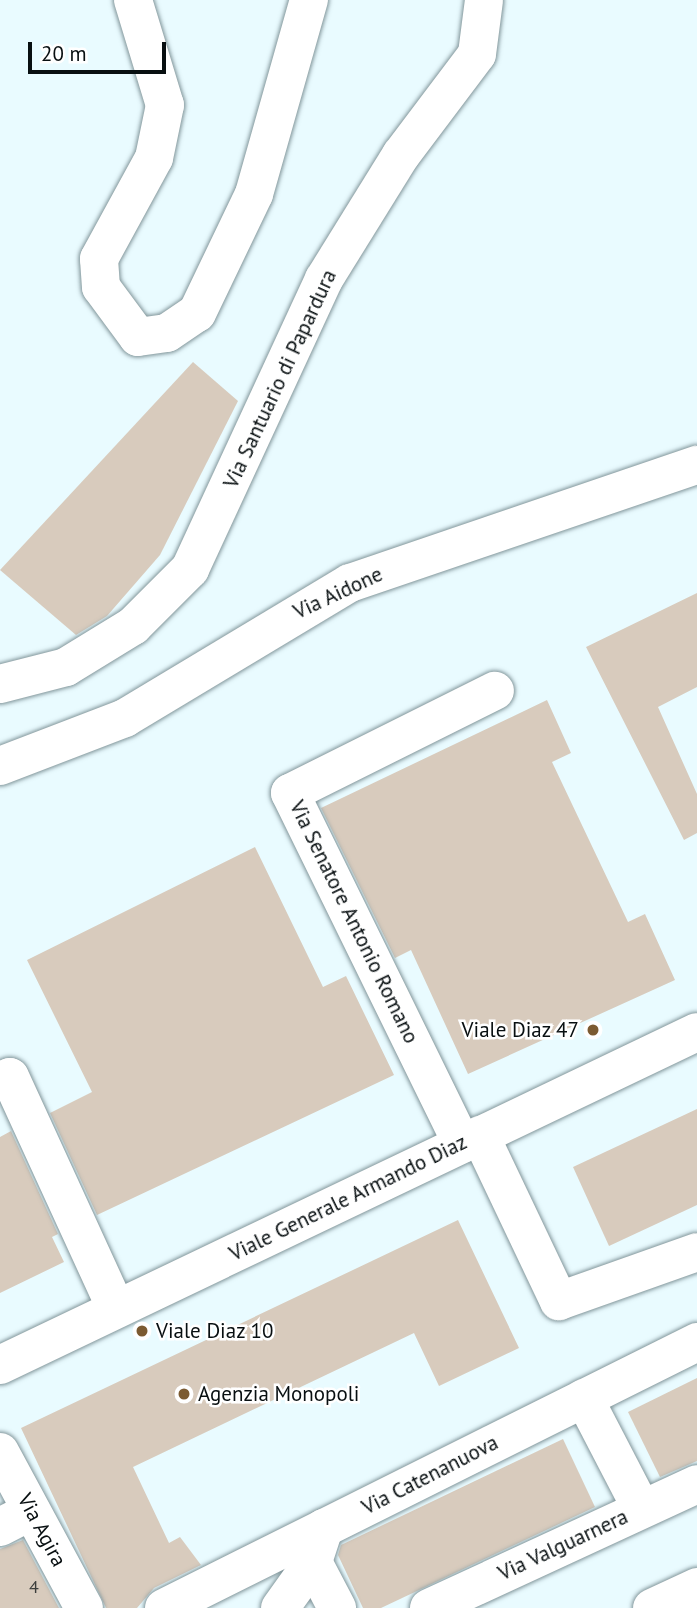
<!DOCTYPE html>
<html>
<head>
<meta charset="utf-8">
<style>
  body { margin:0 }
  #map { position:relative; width:697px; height:1608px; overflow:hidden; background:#e9fbff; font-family:"PT Sans",sans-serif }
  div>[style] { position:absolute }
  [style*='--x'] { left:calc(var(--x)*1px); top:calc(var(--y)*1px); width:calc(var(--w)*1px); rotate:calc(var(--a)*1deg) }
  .building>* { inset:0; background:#d8cbbd }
  .roads { filter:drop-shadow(0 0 2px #82969b) drop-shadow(0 0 2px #82969b) }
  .street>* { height:38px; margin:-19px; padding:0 19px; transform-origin:19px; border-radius:19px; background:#fff }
  .secondary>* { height:38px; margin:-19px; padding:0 19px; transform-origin:19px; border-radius:19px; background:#fff }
  .dots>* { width:19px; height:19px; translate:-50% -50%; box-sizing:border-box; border:4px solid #fff; border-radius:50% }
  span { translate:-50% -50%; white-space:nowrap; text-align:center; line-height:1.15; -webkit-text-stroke:5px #fff; paint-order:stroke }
  .number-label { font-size:18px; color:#3c3e3c }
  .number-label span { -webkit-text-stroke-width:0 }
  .street-label { font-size:21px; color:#080f11 }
  .poi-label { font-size:21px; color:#080f11 }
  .right { translate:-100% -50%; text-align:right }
  .left { translate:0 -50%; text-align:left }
  .scale { position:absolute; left:28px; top:42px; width:138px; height:32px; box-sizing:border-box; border:4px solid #080f11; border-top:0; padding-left:9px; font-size:21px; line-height:24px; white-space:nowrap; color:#080f11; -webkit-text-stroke:5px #fff; paint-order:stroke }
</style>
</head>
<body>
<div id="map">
  <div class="building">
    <div style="clip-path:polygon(193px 362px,238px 401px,160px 555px,107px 616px,76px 635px,0 570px)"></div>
    <div style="clip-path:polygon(697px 593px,697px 687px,658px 707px,697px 794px,697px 833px,684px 840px,586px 647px)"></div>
    <div style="clip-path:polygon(547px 700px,571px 753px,552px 762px,628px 922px,645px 914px,675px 980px,468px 1074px,411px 950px,395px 958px,321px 808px)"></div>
    <div style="clip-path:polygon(255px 847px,323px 987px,346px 976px,394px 1075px,97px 1215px,50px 1113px,92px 1092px,27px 960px)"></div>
    <div style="clip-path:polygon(697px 1109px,697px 1205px,609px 1246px,573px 1167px)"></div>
    <div style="clip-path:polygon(11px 1131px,58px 1234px,52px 1237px,64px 1262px,0 1293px,0 1137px)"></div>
    <div style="clip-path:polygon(458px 1220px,519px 1348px,439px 1386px,414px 1333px,133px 1467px,169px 1543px,180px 1537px,201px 1565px,154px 1588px,137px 1608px,106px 1608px,21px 1428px)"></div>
    <div style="clip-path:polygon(697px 1378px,697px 1461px,660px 1477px,628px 1412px)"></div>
    <div style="clip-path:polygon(563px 1439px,595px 1507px,381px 1608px,363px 1608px,338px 1555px,341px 1545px)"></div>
    <div style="clip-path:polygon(23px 1540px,59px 1608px,0 1608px,0 1549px)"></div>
  </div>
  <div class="roads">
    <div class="street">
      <div style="--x:0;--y:1082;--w:11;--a:-27"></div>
      <div style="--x:10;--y:1077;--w:255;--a:65.4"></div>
      <div style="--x:480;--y:1135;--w:184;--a:64.6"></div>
      <div style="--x:559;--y:1301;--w:146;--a:-19.5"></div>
      <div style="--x:462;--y:1144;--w:391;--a:-116.1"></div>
      <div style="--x:290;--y:793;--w:229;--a:-26.5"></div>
      <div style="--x:584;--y:1398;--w:124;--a:62.6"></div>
      <div style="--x:0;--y:1452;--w:177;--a:61.7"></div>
      <div style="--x:0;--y:1527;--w:35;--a:-27"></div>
      <div style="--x:313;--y:1562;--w:52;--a:62.4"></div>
      <div style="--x:164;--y:1608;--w:596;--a:-26.52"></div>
      <div style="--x:280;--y:1608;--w:57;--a:-54.3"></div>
      <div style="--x:313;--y:1562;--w:36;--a:-72"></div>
      <div style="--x:429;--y:1608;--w:295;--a:-24.8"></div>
      <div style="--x:652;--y:1608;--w:50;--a:-25"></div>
    </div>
    <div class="secondary">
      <div style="--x:133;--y:0;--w:110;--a:73.1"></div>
      <div style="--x:165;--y:105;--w:54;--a:101.7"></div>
      <div style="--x:154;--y:158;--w:115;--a:118.6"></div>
      <div style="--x:99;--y:259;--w:28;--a:86"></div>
      <div style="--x:101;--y:287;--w:62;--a:53.5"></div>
      <div style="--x:138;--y:337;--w:29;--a:-8"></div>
      <div style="--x:167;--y:333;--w:36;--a:-34"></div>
      <div style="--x:197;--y:313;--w:132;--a:-64.4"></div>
      <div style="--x:254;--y:194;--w:202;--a:-74.2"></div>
      <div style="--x:0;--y:684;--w:68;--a:-14.4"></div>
      <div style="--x:66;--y:667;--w:79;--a:-31.5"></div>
      <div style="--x:133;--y:626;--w:81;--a:-45"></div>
      <div style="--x:190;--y:569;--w:319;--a:-65.2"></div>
      <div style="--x:324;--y:279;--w:146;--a:-58.2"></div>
      <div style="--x:401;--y:155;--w:126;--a:-53"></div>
      <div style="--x:477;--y:54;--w:54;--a:-82.6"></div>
      <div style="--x:0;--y:766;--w:134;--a:-21"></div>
      <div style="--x:125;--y:718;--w:262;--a:-31"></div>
      <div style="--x:350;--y:583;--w:367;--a:-18.8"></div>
      <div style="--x:0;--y:1365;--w:772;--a:-25.54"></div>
    </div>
  </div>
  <div class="dots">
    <div style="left:593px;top:1030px;background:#7b5a31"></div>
    <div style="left:142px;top:1331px;background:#7b5a31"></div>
    <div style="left:184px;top:1394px;background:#7b5a31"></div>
  </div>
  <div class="number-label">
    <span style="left:34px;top:1587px">4</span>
  </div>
  <div class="street-label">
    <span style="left:280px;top:379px;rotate:-65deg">Via Santuario di Papardura</span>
    <span style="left:338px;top:593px;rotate:-25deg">Via Aidone</span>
    <span style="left:354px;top:922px;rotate:64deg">Via Senatore Antonio Romano</span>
    <span style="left:348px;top:1198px;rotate:-26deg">Viale Generale Armando Diaz</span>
    <span style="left:430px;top:1475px;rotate:-27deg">Via Catenanuova</span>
    <span style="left:42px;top:1530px;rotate:62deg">Via Agira</span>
    <span style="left:563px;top:1545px;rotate:-25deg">Via Valguarnera</span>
  </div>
  <div class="poi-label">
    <span class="right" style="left:579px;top:1030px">Viale Diaz 47</span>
    <span class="left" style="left:156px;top:1331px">Viale Diaz 10</span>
    <span class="left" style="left:198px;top:1394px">Agenzia Monopoli</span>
  </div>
  <div class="scale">20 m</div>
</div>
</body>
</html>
